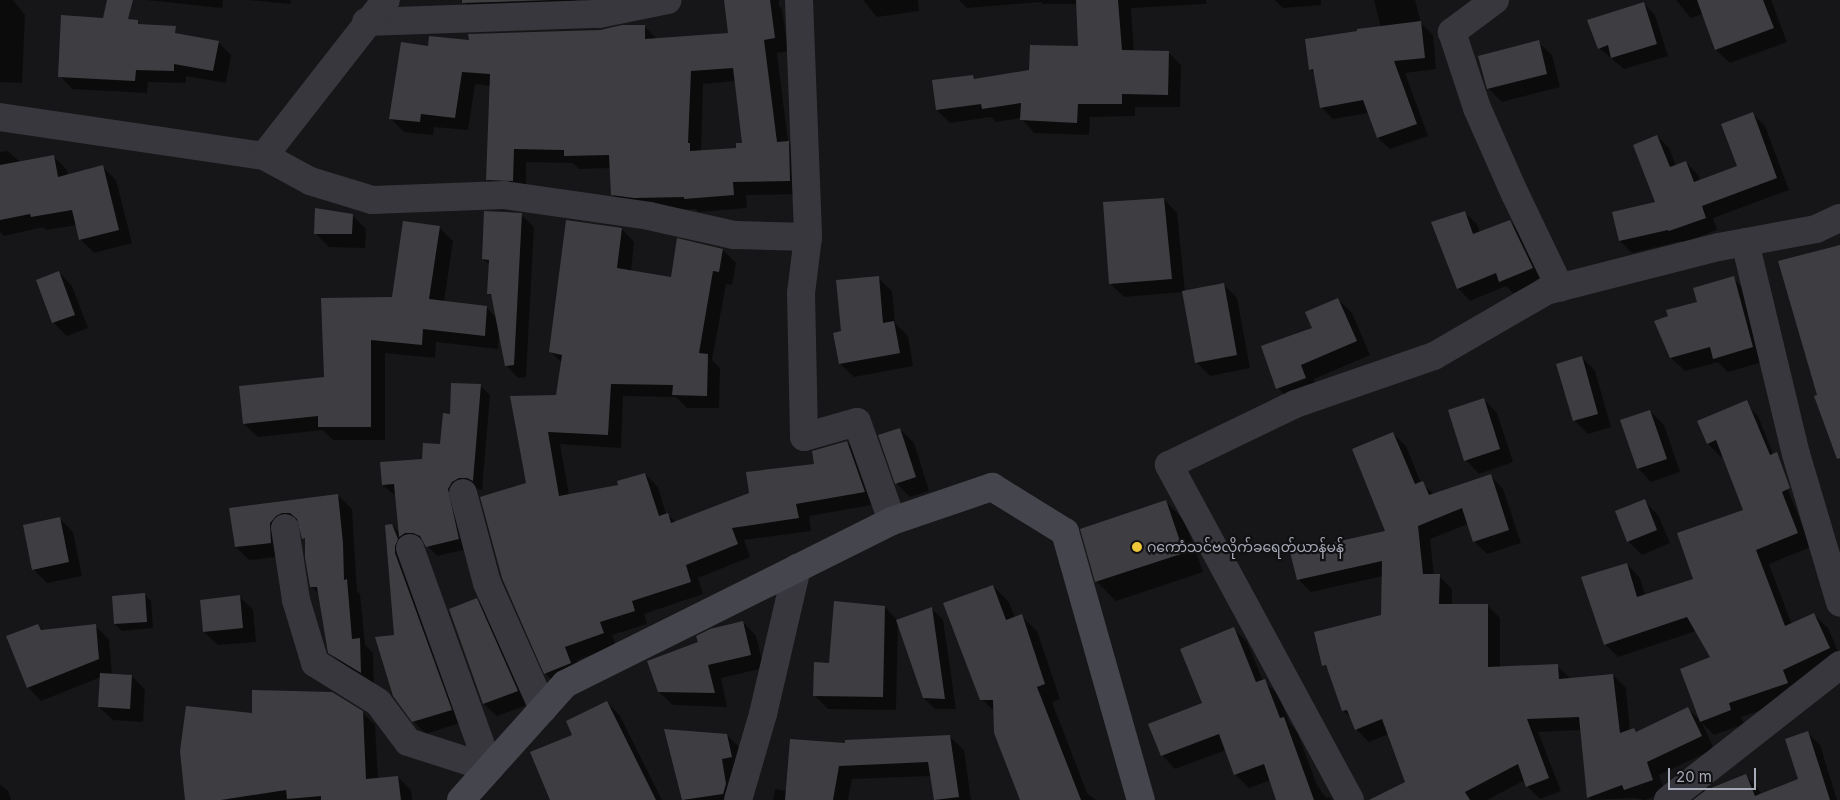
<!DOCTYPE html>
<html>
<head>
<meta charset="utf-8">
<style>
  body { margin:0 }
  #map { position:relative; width:1840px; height:800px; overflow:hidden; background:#161618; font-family:Inter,"Noto Sans Myanmar",sans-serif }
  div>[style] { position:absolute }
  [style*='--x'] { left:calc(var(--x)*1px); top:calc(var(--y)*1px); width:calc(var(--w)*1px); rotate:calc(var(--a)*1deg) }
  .shadow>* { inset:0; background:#0007 }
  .building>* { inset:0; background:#3e3e42 }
  .street>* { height:28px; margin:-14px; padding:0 14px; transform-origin:14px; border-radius:14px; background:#37373d }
  .secondary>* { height:28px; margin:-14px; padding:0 14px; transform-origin:14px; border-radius:14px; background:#45464d }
  .dots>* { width:14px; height:14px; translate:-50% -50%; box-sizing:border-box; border:2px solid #111113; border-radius:50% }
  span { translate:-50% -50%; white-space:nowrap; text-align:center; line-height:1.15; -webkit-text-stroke:4.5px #111113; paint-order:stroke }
  .poi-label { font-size:14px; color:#a8abb8 }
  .left { translate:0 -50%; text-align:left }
  .scale { position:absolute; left:1668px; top:768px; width:88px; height:22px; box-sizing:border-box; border:2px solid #a8abb8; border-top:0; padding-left:6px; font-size:15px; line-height:18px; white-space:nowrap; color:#a8abb8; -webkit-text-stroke:4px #111113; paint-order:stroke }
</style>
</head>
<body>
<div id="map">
  <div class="shadow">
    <div style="clip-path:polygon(0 0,13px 0,25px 15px,22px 83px,0 82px)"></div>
    <div style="clip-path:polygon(146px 0,223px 0,222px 8px)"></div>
    <div style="clip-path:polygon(248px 0,291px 0,290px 4px)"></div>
    <div style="clip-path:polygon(463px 0,576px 0,576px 11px,476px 15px)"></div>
    <div style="clip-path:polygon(evenodd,725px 0,779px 0,779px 6px,782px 9px,788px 51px,777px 53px,788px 142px,802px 156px,803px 194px,746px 195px,747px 208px,698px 212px,696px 209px,648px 211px,625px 208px,612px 194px,611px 168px,579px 169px,573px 163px,526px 162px,526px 193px,500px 193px,487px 180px,491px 86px,475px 84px,468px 130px,434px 127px,433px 135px,404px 132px,390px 118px,429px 48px,471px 41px,644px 26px,658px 40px,730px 34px,725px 0,736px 81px,743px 144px,737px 150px,701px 152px,703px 84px,736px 81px)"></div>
    <div style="clip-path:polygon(863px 0,918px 0,919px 11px,877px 17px)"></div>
    <div style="clip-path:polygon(959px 0,1206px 0,1206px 4px,1131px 8px,1134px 52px,1168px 52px,1181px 65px,1180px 107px,1135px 107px,1135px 116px,1090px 117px,1089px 135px,1034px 133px,1021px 118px,996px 122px,991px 117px,950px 123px,937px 110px,973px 76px,976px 80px,1031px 71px,1079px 47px,1077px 4px,1043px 4px,1041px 2px,967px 8px)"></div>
    <div style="clip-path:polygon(1275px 0,1321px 0,1321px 5px,1283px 8px)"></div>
    <div style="clip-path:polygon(1374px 0,1415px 0,1421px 23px,1433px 35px,1436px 69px,1405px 73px,1428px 136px,1390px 149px,1378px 138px,1369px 113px,1333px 119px,1321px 107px,1315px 74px,1310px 69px,1381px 27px)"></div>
    <div style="clip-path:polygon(1676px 0,1771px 0,1787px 42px,1730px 63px,1716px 50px,1703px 14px,1691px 18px)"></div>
    <div style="clip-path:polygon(1643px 3px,1655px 15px,1668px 56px,1624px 69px,1599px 48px)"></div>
    <div style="clip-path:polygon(218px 42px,231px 55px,226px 83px,186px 76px,186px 83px,148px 82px,147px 93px,72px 89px,60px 76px)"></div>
    <div style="clip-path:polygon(1538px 42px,1552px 55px,1560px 87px,1502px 102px,1488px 88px)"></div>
    <div style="clip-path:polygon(1752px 113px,1765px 126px,1789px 190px,1713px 218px,1717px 230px,1682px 243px,1681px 241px,1632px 253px,1620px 241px,1657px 202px,1657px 136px,1669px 148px,1676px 166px,1686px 162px,1698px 175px,1700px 181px,1738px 167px)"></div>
    <div style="clip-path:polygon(8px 151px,20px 162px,53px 156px,67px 170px,68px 176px,103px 167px,116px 180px,132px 243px,94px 253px,80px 239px,77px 225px,46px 230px,43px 227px,4px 236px,0 232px,0 152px)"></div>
    <div style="clip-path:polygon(1164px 199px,1177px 213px,1185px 292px,1223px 284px,1237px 298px,1250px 368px,1210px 376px,1196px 362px,1183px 292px,1124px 297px,1111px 284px)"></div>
    <div style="clip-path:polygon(1464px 212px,1477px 224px,1480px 233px,1510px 222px,1522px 234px,1545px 281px,1513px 293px,1506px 286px,1470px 301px,1458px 288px)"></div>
    <div style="clip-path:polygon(352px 215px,366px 229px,365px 248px,329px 247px,315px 233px)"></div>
    <div style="clip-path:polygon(521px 215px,534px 227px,526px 377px,518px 378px,506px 365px,499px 333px,498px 349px,436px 342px,435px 358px,385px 353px,385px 440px,333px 440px,323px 430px,258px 437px,244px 424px,325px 378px,393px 298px,439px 227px,453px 241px,444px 302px,486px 307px,497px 318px,494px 299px,488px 293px,490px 265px,483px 259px)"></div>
    <div style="clip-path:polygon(622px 229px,634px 242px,631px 272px,672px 279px,723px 250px,736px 263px,732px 285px,726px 284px,712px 360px,720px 368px,719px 408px,687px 408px,676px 397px,623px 396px,621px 448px,560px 444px,569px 495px,620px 486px,645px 474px,658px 487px,666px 514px,676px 522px,750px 494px,815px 465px,847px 442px,860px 455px,877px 504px,809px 516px,811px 531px,744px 540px,750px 557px,698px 578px,703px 594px,644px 614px,647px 624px,612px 635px,616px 646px,577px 660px,583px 676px,558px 686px,545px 673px,528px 484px,557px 396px,562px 363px,551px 352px)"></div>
    <div style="clip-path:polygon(59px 272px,72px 286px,88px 328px,67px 336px,53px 322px)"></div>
    <div style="clip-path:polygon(878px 278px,892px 291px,895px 323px,908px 336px,913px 366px,854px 377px,840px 364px,842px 332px)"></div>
    <div style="clip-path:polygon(1733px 278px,1747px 292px,1766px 361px,1728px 372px,1718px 362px,1685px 371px,1671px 358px,1698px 303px)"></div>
    <div style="clip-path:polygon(1338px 299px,1352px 313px,1370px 355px,1314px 379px,1319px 392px,1291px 402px,1278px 388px,1314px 328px)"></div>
    <div style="clip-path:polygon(1582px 357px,1595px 371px,1611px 427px,1588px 434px,1574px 420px)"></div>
    <div style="clip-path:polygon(480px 385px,490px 395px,482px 490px,469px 488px,468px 549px,437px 556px,424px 542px,415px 543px,463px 722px,426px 734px,413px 721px,395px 636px,392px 525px,400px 533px,396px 494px,393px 494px,383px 485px,423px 460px,441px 446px,451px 415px)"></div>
    <div style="clip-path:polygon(1483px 399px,1497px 413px,1513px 462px,1479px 474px,1466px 460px)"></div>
    <div style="clip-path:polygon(1745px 403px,1758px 416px,1811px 547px,1769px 564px,1792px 625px,1814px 615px,1828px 628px,1840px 656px,1800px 697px,1741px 717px,1744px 724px,1714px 735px,1702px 723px,1714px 749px,1659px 775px,1665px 793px,1645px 800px,1634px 798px,1591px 800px,1588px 797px,1581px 730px,1538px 732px,1561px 791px,1540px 799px,1527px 786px,1525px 780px,1487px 800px,1396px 800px,1406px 783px,1389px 734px,1369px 742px,1356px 729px,1352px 719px,1344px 711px,1330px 672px,1324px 665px,1382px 616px,1383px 576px,1311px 592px,1298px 579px,1386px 532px,1393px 433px,1406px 446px,1421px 483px,1435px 495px,1491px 476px,1503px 489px,1521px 543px,1487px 554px,1474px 541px,1468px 524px,1430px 539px,1434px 576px,1439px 576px,1452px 589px,1452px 605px,1487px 605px,1500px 618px,1500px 668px,1557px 666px,1571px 679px,1613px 675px,1626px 688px,1630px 731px,1634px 729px,1637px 733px,1688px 709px,1701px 721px,1712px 658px,1696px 631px,1618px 657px,1605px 644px,1627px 564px,1640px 578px,1645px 595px,1694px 580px,1745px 510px,1724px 456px,1721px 457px,1708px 444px)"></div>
    <div style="clip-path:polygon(1650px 411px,1664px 425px,1680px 472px,1651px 482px,1638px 468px)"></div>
    <div style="clip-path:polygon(900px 429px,914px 443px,929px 491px,910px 497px,896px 483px)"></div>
    <div style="clip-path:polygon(338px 495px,352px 509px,357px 591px,360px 594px,365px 645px,373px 653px,374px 685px,343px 666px,329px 652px,320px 595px,311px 586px,307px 541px,300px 526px,297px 526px,285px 556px,249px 560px,236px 547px,231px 509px)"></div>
    <div style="clip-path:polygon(1644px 501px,1658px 515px,1670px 543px,1642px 555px,1628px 541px)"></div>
    <div style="clip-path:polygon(1166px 502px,1185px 521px,1203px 572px,1116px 601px,1097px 582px,1082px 530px)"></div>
    <div style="clip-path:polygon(59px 518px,73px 532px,82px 576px,47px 583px,33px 569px)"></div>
    <div style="clip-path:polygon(993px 586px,1009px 602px,1015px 618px,1021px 616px,1037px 631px,1060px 699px,1052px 702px,1087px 793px,1096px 800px,1021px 800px,995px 712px,982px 699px)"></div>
    <div style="clip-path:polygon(144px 594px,151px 601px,153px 628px,122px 631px,115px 624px)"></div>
    <div style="clip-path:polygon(240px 597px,253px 610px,256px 642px,218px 645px,204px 632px)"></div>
    <div style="clip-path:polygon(476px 600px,489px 612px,530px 704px,497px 716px,484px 704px)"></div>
    <div style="clip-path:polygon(885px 607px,898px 621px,932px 609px,943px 620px,956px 709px,935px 709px,924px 698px,898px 624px,896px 710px,828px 709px,814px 695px,830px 664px)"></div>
    <div style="clip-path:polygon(743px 622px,756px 636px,764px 668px,721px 678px,727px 707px,673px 705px,659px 692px,699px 643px)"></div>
    <div style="clip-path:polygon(38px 625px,44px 631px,95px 626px,109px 639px,112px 675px,132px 676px,145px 690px,143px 722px,113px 720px,99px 707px,101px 677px,41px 701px,28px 687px)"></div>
    <div style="clip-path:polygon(1234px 629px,1247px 642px,1263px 681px,1278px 694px,1290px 724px,1297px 732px,1317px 785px,1326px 798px,1329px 797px,1333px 800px,1278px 800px,1271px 780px,1249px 788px,1235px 774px,1226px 750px,1175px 769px,1162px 755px,1204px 704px)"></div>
    <div style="clip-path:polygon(607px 702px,620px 716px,662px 800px,551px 800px,574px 735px)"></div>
    <div style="clip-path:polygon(362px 712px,375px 725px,378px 779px,398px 777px,411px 790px,412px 800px,186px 800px,253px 715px)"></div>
    <div style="clip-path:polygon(666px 730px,727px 735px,741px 749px,739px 800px,683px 800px)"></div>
    <div style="clip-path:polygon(1808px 733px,1820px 745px,1837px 800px,1724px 800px,1745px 776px,1758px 788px,1761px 795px,1800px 780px)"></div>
    <div style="clip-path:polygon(950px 737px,964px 750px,971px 800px,935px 800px,931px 776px,852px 779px,848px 800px,773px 800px,775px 789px,787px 791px,846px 744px)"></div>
    <div style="clip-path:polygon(0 784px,8px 791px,11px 800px,0 800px)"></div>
  </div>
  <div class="building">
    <div style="clip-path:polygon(107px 0,133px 0,128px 19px,138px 20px,138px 24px,176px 26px,175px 33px,219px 41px,213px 71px,174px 64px,174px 71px,136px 70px,135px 81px,58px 77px,61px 15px,103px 18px)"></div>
    <div style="clip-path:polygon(462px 0,551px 0,462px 3px)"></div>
    <div style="clip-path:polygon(evenodd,724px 0,770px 0,775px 38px,764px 40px,777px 142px,789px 141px,790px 181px,733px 182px,734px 195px,684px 199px,684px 197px,634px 198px,611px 195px,609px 155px,564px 156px,564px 150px,514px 149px,513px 181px,486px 180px,490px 74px,462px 72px,455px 118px,421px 114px,420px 122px,389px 119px,401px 42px,428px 46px,429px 36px,469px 40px,468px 34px,600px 30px,622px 25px,645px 25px,645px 39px,728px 33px,724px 0,733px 68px,742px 143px,736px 143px,736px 148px,690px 151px,690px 143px,688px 143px,691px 71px,733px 68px)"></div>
    <div style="clip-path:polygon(1076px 0,1118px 0,1122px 50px,1169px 51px,1168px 95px,1122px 94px,1122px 104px,1078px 104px,1077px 123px,1020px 120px,1021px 103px,982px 109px,981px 104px,936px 110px,932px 80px,973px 75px,974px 79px,1029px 70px,1030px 45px,1078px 46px)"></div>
    <div style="clip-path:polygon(1697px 0,1763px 0,1774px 28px,1715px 50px)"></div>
    <div style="clip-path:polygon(1644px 2px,1657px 44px,1611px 58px,1608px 45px,1598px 49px,1587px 20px)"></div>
    <div style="clip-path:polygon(1421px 21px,1425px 58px,1394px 61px,1417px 124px,1377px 138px,1363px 100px,1320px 108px,1313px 69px,1309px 70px,1305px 39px,1357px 31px,1357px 29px)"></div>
    <div style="clip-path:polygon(1539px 40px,1547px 74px,1487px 89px,1478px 56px)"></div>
    <div style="clip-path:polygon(1753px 112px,1777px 178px,1702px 206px,1706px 218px,1669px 231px,1668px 230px,1619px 241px,1612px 212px,1655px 202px,1633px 145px,1657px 135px,1670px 167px,1686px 161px,1694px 182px,1737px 166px,1721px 124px)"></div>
    <div style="clip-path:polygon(54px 155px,58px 177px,103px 165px,119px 230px,79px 240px,72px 210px,31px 217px,30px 214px,0 220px,0 165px)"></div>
    <div style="clip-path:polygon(1164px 198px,1172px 279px,1109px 284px,1103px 202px)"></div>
    <div style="clip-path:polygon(315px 208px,353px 214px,352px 234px,314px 234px)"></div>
    <div style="clip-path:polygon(484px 211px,522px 213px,514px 365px,505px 366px,491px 294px,487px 294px,489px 260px,482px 259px)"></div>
    <div style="clip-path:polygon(1465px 211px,1473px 234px,1510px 220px,1533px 268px,1499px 282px,1496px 273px,1457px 289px,1431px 222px)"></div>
    <div style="clip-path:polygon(566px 220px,622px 228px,617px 268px,671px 277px,677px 238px,723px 249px,719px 272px,713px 271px,699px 353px,708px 354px,707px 396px,672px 395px,673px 385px,611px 384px,608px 435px,548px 432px,559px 496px,618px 485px,617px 481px,645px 473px,659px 516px,668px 513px,671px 523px,749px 493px,746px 472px,814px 464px,812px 451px,847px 441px,865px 492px,796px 504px,799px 518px,732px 528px,738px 544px,686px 565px,691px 582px,632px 601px,635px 611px,600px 622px,604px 633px,565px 647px,571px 663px,544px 674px,502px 578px,480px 497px,526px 483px,510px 396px,556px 395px,562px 355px,549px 352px)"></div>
    <div style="clip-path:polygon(403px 221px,440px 226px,429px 299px,487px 306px,485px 336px,423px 329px,422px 345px,371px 340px,371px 427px,318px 427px,318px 416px,243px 424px,239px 386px,324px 377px,321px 298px,392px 297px)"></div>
    <div style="clip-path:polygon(1840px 245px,1840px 458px,1837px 459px,1814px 396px,1817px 395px,1778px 261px)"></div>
    <div style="clip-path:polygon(59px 271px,75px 315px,52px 323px,36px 280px)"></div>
    <div style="clip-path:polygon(879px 276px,883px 323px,894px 321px,900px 353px,839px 364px,833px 333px,841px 331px,836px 280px)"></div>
    <div style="clip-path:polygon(1734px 276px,1753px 347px,1713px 359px,1710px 347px,1670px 358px,1654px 321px,1668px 316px,1666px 310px,1697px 302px,1693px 288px)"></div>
    <div style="clip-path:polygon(1224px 283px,1237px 355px,1195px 363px,1182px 291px)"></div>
    <div style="clip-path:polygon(1338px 298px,1357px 341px,1301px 365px,1306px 378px,1276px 389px,1261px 346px,1312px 328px,1305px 312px)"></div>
    <div style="clip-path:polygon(1582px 356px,1598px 414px,1573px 421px,1556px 364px)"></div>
    <div style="clip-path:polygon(451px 383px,481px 384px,473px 481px,467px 478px,459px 478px,452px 482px,448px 489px,459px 539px,426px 547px,420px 536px,413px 533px,405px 533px,399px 537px,394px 484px,382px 485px,380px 462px,422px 459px,423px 443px,440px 444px,443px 413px,450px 414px)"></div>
    <div style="clip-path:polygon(1484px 398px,1500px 449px,1464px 461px,1448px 410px)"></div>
    <div style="clip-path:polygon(1747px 400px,1770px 455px,1777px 452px,1786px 477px,1790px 488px,1782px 492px,1798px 533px,1756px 550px,1785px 626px,1814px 613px,1830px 648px,1783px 670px,1788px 683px,1729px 703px,1731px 710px,1700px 722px,1680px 669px,1710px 657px,1687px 617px,1604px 645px,1581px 577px,1627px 563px,1637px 597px,1693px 579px,1677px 533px,1743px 510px,1716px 440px,1707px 444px,1697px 421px)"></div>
    <div style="clip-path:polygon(1650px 410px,1667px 459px,1637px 469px,1620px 420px)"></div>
    <div style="clip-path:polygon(900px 428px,916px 477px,895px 484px,878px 435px)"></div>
    <div style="clip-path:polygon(1393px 432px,1415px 484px,1423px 481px,1429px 495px,1491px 474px,1509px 530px,1473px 542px,1462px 508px,1418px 526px,1423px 574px,1440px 574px,1439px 604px,1488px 604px,1488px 667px,1558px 664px,1559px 679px,1613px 674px,1620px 733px,1634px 728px,1636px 732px,1688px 707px,1702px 736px,1647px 762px,1653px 780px,1624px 790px,1622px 785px,1587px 798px,1579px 717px,1527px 719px,1549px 778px,1526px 787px,1518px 764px,1465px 792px,1470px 800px,1369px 800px,1405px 782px,1382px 719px,1355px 730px,1347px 710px,1342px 711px,1326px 665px,1322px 666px,1314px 632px,1381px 615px,1382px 561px,1297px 580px,1290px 552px,1385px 531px,1352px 449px)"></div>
    <div style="clip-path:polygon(338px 494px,343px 543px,344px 580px,347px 579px,352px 639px,360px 638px,361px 673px,328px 653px,317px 587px,310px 587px,305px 558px,305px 538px,302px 539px,297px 519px,290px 513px,282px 513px,276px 516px,270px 523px,271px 543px,235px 547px,229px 508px)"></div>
    <div style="clip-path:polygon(1645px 499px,1657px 530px,1627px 542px,1615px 511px)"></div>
    <div style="clip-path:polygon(1166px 500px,1184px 553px,1095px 582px,1080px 529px)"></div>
    <div style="clip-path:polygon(60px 517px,69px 562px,32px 570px,23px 525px)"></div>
    <div style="clip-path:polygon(392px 524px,398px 539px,395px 546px,395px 553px,452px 710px,412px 722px,393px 696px,375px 637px,394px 635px,385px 525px)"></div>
    <div style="clip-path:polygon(993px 585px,1006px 620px,1022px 614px,1045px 684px,1037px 687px,1081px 800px,1020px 800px,994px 733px,993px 700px,980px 700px,943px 603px)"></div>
    <div style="clip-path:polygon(145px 593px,147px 622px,114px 624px,112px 596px)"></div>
    <div style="clip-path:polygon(240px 595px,243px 628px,203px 632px,200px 600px)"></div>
    <div style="clip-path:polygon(477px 598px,518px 691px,483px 704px,449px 609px)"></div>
    <div style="clip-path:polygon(834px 601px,885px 606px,883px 697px,813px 696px,814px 662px,829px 663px)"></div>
    <div style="clip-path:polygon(932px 607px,945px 699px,923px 698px,896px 620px)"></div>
    <div style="clip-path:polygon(743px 621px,751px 655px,708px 665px,715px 693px,658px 692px,647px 661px,698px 642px,696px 636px,710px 629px)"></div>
    <div style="clip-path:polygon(38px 624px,41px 630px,96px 624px,99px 659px,27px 688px,6px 636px)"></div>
    <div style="clip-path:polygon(1234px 627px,1256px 682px,1265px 679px,1280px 718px,1284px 717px,1314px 800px,1276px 800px,1264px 764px,1234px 775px,1219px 734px,1161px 756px,1148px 724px,1202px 703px,1180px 649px)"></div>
    <div style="clip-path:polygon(100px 673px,132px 675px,130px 709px,98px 707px)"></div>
    <div style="clip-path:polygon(252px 690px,332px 692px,363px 711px,366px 779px,398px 776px,401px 800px,321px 800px,321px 796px,287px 799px,286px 790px,221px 800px,185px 800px,180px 751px,186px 706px,252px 713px)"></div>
    <div style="clip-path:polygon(607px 701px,656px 800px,550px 800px,530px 752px,572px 735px,566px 721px)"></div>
    <div style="clip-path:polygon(664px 729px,727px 734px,732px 757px,722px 759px,726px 784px,723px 794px,682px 800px)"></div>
    <div style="clip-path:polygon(1808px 731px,1830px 800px,1693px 800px,1706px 790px,1746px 774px,1755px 796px,1798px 779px,1785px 739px)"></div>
    <div style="clip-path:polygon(950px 735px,959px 797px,934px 800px,928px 762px,839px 766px,833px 800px,785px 800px,790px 739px,845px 743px,845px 740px)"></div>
  </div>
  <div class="street">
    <div style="--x:799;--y:0;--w:237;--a:87.8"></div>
    <div style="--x:808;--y:237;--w:56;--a:97.1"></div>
    <div style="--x:801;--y:293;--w:144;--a:88.8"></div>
    <div style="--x:804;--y:437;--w:55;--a:-15.8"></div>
    <div style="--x:857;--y:422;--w:105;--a:70.5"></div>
    <div style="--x:1495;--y:0;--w:54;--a:143.3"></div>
    <div style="--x:1452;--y:32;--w:80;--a:71.8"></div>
    <div style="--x:1477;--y:108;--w:94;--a:66.2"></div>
    <div style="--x:1515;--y:194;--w:104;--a:64.4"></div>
    <div style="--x:366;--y:22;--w:233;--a:-2"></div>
    <div style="--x:599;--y:14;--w:70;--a:-11.5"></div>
    <div style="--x:0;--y:117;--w:267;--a:8.4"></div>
    <div style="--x:264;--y:156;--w:198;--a:-52"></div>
    <div style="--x:264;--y:156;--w:52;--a:28.5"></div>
    <div style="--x:310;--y:181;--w:65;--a:17"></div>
    <div style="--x:372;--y:200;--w:132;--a:-2.2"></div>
    <div style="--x:504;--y:195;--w:147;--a:8.2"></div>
    <div style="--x:649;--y:216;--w:87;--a:12.6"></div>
    <div style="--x:734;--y:235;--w:74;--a:1.5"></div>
    <div style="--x:1745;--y:242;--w:218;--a:76.5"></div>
    <div style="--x:1796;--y:454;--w:155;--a:73.5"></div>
    <div style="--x:463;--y:493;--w:93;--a:75.1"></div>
    <div style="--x:487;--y:583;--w:138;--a:66"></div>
    <div style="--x:285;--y:528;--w:73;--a:81.3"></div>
    <div style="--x:296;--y:600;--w:66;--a:73.2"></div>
    <div style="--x:315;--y:663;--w:74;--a:31.8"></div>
    <div style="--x:378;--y:702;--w:50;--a:53.1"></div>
    <div style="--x:408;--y:742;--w:85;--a:17.8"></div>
    <div style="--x:410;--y:548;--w:234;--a:70.2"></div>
    <div style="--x:738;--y:800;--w:90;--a:-73.8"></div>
    <div style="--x:763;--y:714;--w:150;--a:-76.9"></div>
    <div style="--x:1350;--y:800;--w:381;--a:-118.4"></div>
    <div style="--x:1169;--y:465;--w:140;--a:-25.8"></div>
    <div style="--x:1295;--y:404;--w:147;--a:-19.1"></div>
    <div style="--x:1434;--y:356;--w:129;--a:-30.1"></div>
    <div style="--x:1546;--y:291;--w:179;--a:-14.3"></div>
    <div style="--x:1719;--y:247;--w:99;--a:-10.5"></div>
    <div style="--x:1816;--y:229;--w:26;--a:-25"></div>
    <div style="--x:1668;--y:800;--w:219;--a:-38.1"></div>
  </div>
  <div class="secondary">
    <div style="--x:461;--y:800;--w:156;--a:-48.1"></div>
    <div style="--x:565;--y:684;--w:365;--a:-26.5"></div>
    <div style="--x:892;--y:521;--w:106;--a:-18.8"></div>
    <div style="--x:992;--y:487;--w:86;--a:31.7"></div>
    <div style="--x:1065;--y:532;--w:279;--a:74.2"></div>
  </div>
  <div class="dots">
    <div style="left:1137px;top:547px;background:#eec738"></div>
  </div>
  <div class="poi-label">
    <span class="left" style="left:1147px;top:547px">ဂကောံသင်ဗလိုက်ခရေတ်ယာန်မန်</span>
  </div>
  <div class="scale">20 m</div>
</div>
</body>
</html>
